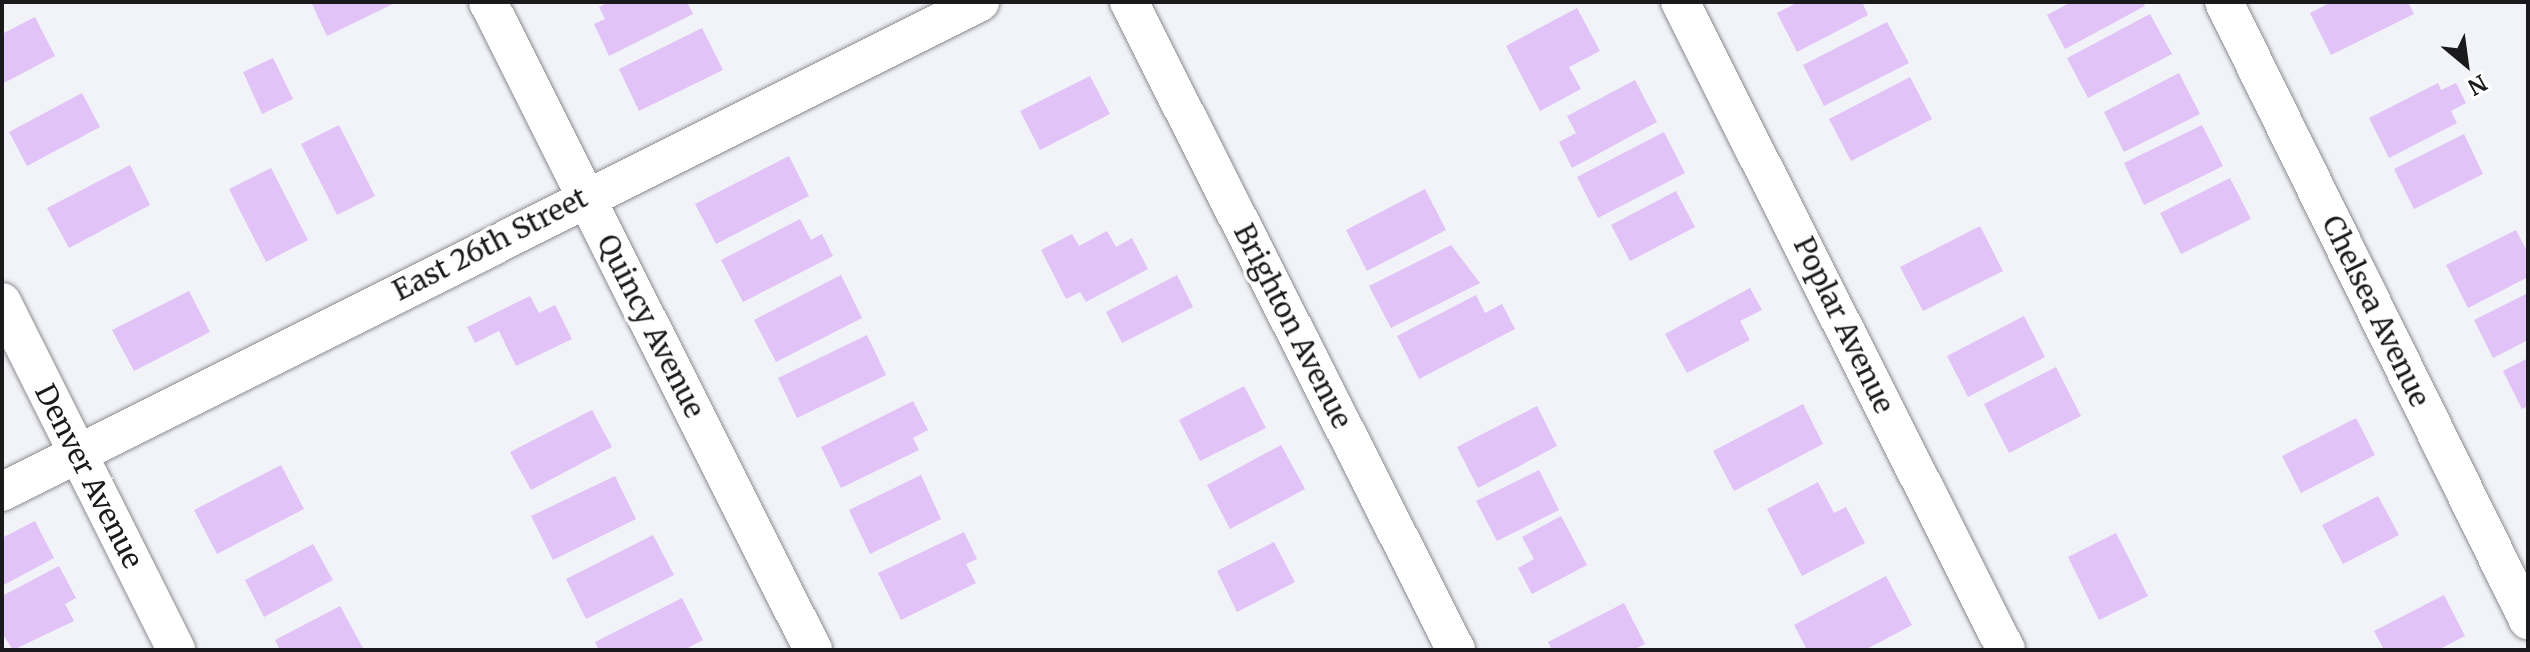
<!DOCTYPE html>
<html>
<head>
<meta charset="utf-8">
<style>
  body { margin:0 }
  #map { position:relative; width:2530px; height:652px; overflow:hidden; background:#f2f3f8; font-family:Merriweather,serif }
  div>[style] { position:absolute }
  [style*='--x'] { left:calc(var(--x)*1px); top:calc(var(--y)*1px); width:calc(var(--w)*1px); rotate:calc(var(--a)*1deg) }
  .building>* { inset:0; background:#e1c3f7 }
  .roads { filter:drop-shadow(0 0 2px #8c8d91) drop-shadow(0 0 2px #8c8d91) }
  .minor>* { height:38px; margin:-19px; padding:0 19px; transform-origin:19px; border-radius:19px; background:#fff }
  span { translate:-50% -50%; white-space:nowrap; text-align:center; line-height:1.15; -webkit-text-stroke:7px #fff; paint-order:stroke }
  .street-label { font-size:28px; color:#1a1a1c }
  .frame { position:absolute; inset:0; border:4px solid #1a1a1c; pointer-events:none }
  .north { position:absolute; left:2426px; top:24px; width:80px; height:80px; -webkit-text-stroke:6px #fff; paint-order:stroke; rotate:151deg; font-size:22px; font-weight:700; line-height:32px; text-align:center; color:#1a1a1c }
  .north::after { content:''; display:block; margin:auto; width:28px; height:36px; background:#1a1a1c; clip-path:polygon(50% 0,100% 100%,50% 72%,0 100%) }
</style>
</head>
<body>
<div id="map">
  <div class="building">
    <div style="clip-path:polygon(311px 2px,397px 2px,327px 36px)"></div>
    <div style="clip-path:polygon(609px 2px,687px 2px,693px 14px,609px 56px,594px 24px,605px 19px,599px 7px)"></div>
    <div style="clip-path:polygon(1798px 2px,1862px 2px,1868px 15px,1797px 52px,1777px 13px)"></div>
    <div style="clip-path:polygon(2071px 2px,2143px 2px,2145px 6px,2065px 49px,2047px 15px)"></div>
    <div style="clip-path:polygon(2331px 2px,2408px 2px,2414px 14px,2331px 55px,2310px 13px)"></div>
    <div style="clip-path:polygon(1577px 8px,1600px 51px,1569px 67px,1581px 89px,1540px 111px,1506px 46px)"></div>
    <div style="clip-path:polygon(2150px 14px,2172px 54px,2088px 98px,2067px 58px)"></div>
    <div style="clip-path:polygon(35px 17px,55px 56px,2px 84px,2px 34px)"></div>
    <div style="clip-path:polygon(1887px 22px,1909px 63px,1824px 106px,1803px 65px)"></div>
    <div style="clip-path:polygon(702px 28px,723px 70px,639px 111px,619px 69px)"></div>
    <div style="clip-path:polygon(273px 58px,293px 99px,262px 114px,243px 72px)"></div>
    <div style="clip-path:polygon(2179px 73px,2200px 114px,2124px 152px,2104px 112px)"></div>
    <div style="clip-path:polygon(1090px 76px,1110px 114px,1040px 150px,1020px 111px)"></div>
    <div style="clip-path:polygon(1910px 77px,1932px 119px,1851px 161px,1829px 119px)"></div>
    <div style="clip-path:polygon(1635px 80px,1657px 122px,1572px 168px,1559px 142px,1576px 133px,1567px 116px)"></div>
    <div style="clip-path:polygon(2438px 83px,2441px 90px,2456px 83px,2466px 103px,2451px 111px,2457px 123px,2389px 158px,2369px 118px)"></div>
    <div style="clip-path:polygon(82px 93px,100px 127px,27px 166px,9px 132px)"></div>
    <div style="clip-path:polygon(339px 125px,375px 196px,337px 215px,301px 144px)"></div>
    <div style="clip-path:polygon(2202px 125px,2223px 166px,2144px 205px,2124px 163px)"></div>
    <div style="clip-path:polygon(1664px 132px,1685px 173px,1598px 218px,1577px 177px)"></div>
    <div style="clip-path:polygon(2464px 134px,2483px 174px,2414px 209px,2394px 169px)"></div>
    <div style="clip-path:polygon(789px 156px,809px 196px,716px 244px,695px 204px)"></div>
    <div style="clip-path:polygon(130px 165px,150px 205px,69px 248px,47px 208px)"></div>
    <div style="clip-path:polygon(271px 168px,308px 240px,266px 262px,229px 189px)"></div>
    <div style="clip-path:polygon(2230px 178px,2251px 219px,2181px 254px,2160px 213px)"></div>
    <div style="clip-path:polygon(1425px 189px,1446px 230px,1367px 271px,1346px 230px)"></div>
    <div style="clip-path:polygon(1676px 191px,1695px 227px,1630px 261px,1611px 225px)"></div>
    <div style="clip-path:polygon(800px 219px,811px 240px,822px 234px,833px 256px,743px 302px,721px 260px)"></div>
    <div style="clip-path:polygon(1980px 226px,2003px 271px,1923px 311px,1900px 267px)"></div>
    <div style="clip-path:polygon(2516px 230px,2528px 253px,2528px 277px,2468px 308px,2446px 265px)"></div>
    <div style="clip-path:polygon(1107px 231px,1116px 247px,1132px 238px,1148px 269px,1086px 302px,1080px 292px,1066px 299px,1041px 250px,1072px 234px,1079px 246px)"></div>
    <div style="clip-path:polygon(1451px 245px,1480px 283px,1391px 328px,1369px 286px)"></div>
    <div style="clip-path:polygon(841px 275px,862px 318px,776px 362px,754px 320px)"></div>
    <div style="clip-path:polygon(1177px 275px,1193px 307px,1122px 343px,1106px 312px)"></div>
    <div style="clip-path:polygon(1750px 288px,1762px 310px,1740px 321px,1750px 340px,1687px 373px,1665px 334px)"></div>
    <div style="clip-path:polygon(189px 291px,210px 332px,134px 371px,112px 330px)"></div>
    <div style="clip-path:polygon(2528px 293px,2528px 340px,2493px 358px,2474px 320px)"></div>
    <div style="clip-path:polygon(1476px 295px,1485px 313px,1502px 304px,1515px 329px,1419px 379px,1397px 336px)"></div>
    <div style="clip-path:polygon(530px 296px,539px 313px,555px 305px,572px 339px,516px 366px,499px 331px,475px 343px,467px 327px)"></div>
    <div style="clip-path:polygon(2024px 316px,2045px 357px,1968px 397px,1947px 356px)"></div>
    <div style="clip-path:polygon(867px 335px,886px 375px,797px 418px,778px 378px)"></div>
    <div style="clip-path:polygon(2528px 358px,2528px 406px,2522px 409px,2503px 371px)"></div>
    <div style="clip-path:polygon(2056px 367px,2081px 416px,2009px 453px,1984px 404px)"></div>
    <div style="clip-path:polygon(1244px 386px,1266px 428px,1200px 461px,1179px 420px)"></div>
    <div style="clip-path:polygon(913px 401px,928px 430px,913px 438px,919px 450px,841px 488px,821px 447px)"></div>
    <div style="clip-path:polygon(1803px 404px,1823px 444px,1734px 491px,1713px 451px)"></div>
    <div style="clip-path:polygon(1537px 406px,1557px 446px,1478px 488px,1457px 447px)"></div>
    <div style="clip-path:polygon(592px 410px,612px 447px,531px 490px,510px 452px)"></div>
    <div style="clip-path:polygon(2356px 418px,2375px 455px,2301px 493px,2282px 456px)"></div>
    <div style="clip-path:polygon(1281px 445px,1305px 489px,1230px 529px,1207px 485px)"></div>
    <div style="clip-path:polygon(281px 465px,304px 509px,217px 554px,194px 510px)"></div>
    <div style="clip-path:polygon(1539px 470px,1559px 510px,1497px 541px,1476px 501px)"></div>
    <div style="clip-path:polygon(921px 475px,941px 519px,870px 554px,849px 510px)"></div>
    <div style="clip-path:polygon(615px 476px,636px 519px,553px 560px,531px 516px)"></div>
    <div style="clip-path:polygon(1818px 482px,1834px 513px,1846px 507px,1865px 543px,1802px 576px,1767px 509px)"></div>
    <div style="clip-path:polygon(2378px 496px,2399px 535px,2343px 564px,2322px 525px)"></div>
    <div style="clip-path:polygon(1561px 516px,1587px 565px,1532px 594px,1518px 568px,1534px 559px,1522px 537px)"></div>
    <div style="clip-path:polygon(35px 521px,54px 558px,2px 586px,2px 538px)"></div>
    <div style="clip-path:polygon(964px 532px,977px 559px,966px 564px,976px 583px,901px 620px,878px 573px)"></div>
    <div style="clip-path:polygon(2116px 533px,2148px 596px,2099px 620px,2068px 557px)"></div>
    <div style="clip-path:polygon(653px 535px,674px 575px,586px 619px,566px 579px)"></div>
    <div style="clip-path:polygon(1274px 542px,1295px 582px,1237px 612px,1217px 571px)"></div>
    <div style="clip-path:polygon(313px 544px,333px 580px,264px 617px,245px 580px)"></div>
    <div style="clip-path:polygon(59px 566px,76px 598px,65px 604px,74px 621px,13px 650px,2px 633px,2px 596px)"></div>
    <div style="clip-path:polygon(1886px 576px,1912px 625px,1865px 650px,1807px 650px,1794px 625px)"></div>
    <div style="clip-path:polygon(2444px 595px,2465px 636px,2438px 650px,2384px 650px,2374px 631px)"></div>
    <div style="clip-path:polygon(682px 598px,703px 640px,684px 650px,599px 650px,595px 642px)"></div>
    <div style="clip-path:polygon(1624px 603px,1645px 644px,1633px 650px,1552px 650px,1548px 642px)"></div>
    <div style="clip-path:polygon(340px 606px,364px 650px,280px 650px,275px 640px)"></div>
  </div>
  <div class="roads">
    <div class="minor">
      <div style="--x:488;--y:2;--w:725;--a:63.36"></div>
      <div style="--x:1129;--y:2;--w:726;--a:63.22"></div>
      <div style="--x:1680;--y:2;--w:725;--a:63.29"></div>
      <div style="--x:2224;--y:2;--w:689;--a:63.81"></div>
      <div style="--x:2;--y:302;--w:389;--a:63.4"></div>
      <div style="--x:2;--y:492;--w:1094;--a:-26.61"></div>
    </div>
  </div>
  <div class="street-label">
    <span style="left:490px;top:244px;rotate:-27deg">East 26th Street</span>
    <span style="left:2376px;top:311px;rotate:64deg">Chelsea Avenue</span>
    <span style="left:1844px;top:325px;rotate:64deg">Poplar Avenue</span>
    <span style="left:651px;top:326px;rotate:63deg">Quincy Avenue</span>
    <span style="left:1293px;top:326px;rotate:63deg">Brighton Avenue</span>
    <span style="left:89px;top:476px;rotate:63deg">Denver Avenue</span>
  </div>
  <div class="frame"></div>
  <div class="north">N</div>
</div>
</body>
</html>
